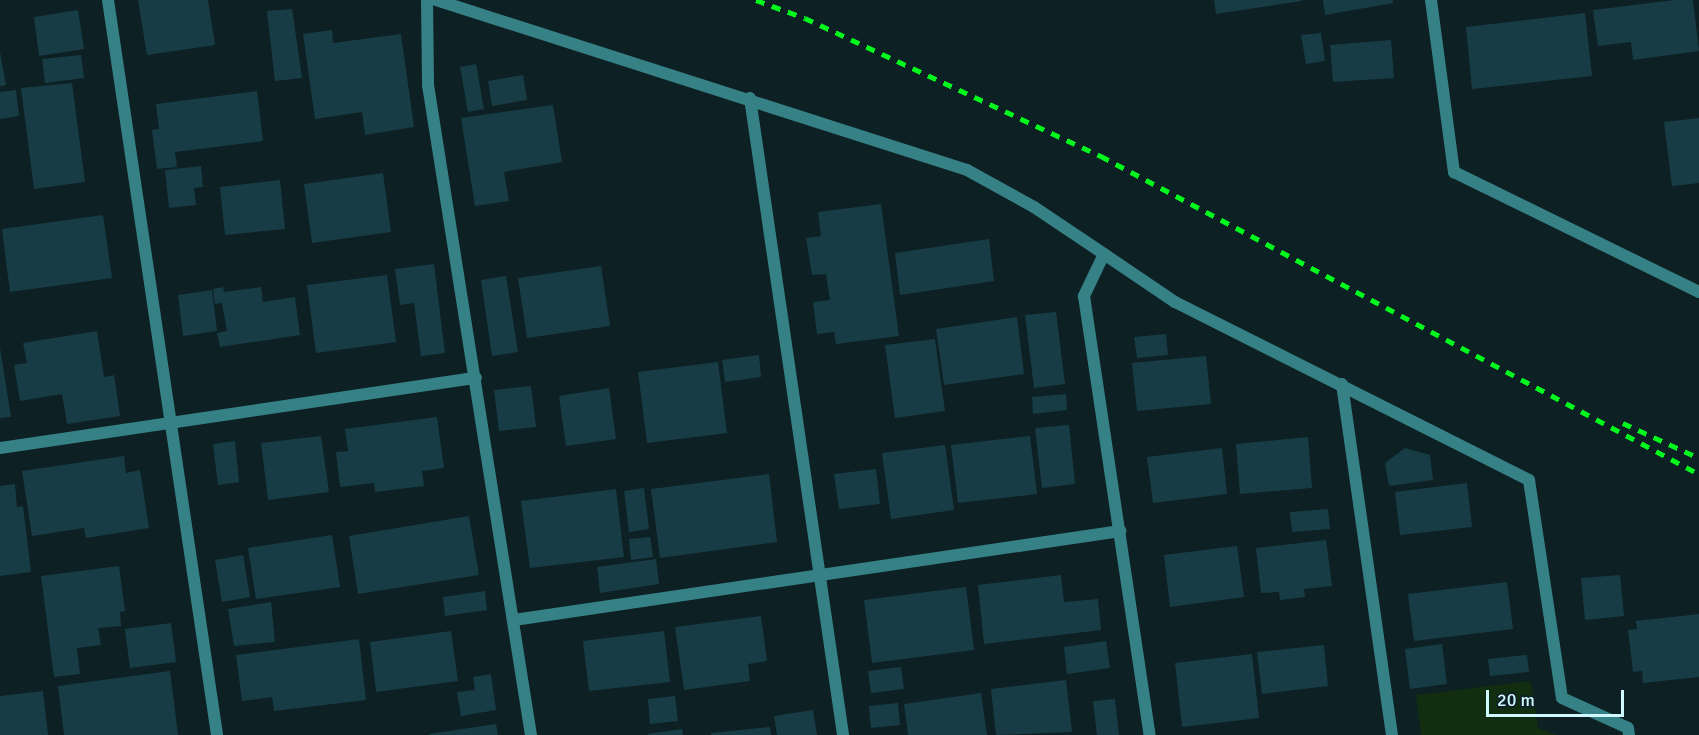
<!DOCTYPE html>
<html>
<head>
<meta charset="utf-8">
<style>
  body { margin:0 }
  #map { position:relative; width:1699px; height:735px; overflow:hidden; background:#0d2024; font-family:Signika,sans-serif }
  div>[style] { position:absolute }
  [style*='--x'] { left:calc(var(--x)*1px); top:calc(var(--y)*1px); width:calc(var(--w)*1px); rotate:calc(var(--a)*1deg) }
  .green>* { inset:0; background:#112e10 }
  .building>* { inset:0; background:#183c45 }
  .street>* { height:12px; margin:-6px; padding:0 6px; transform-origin:6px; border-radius:6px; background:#368185 }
  .rail>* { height:4.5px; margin-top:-2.25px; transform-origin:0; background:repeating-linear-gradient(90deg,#00fb1c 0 9px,transparent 0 17px) }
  span { translate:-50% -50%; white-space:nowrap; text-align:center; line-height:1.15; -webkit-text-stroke:5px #0d2024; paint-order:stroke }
  .scale { position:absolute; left:1486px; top:690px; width:138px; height:27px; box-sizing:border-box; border:3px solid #d0f9ff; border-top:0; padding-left:8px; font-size:18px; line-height:21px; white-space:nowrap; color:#d0f9ff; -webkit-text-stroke:4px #0d2024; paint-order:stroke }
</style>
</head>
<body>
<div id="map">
  <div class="green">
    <div style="clip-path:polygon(1531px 681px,1538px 728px,1557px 735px,1421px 735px,1416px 695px)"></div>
  </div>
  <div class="building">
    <div style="clip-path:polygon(138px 0,208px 0,215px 45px,147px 55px)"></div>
    <div style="clip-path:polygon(1214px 0,1301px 0,1302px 1px,1216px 14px)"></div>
    <div style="clip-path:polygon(1323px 0,1393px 0,1393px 3px,1325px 15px)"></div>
    <div style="clip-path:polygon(1675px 0,1693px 0,1699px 51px,1633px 60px,1631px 42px,1598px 46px,1593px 10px)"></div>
    <div style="clip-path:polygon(292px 9px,302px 78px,275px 81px,267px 11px)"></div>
    <div style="clip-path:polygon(78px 10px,84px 49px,39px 56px,34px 17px)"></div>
    <div style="clip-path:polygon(1585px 13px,1592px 76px,1472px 89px,1466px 27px)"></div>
    <div style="clip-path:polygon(332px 30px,333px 43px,401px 34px,414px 127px,365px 135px,362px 112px,315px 119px,303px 34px)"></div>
    <div style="clip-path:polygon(1321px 33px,1325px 61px,1306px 64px,1301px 35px)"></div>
    <div style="clip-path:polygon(1391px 40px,1394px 78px,1333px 82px,1330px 45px)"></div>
    <div style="clip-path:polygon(0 52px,6px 85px,0 86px)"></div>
    <div style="clip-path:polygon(81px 55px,84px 78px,45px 83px,42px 59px)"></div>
    <div style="clip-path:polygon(476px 64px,484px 109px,468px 112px,460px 67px)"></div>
    <div style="clip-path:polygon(523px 75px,527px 100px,492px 106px,488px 81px)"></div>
    <div style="clip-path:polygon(72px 83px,85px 182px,34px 189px,21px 88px)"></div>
    <div style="clip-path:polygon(16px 90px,19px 116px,0 119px,0 92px)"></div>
    <div style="clip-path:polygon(257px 91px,263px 141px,175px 152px,177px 167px,157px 169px,152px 130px,159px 129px,156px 104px)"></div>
    <div style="clip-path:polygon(553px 105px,562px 162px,504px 172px,509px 201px,475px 206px,461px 118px)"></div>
    <div style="clip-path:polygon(1699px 118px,1699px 183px,1672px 186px,1664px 122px)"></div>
    <div style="clip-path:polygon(201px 166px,203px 187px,194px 188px,196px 205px,169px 208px,165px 170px)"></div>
    <div style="clip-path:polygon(383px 173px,391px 232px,312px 243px,304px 184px)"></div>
    <div style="clip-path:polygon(280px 180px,285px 229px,225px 235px,220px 187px)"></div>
    <div style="clip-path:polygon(881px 204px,899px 336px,836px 344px,834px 332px,817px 334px,813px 302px,830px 300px,826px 274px,812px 275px,806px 238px,821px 236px,818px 212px)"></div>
    <div style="clip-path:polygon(103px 215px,112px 278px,10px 292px,2px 229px)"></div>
    <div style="clip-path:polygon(989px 239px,994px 281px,900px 295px,895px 253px)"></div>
    <div style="clip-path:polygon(434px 264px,445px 353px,421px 356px,414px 303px,400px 305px,395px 269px)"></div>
    <div style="clip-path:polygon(601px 266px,610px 326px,527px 338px,518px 278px)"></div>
    <div style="clip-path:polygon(387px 275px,396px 342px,316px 353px,307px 285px)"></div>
    <div style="clip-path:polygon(506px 276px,518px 352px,492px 356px,481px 280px)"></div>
    <div style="clip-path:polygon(223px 287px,224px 292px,261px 287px,263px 302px,295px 297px,300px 335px,220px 347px,217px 333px,227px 331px,222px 303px,215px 304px,213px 289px)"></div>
    <div style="clip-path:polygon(212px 290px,217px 331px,183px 336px,178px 295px)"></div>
    <div style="clip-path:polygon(1056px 312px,1065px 384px,1034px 388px,1025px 315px)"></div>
    <div style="clip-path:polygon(1017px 317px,1024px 374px,944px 385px,936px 329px)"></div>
    <div style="clip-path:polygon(97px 331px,104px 377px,114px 375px,120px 416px,67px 424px,62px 394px,20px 401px,14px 365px,27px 363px,23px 343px)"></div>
    <div style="clip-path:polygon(1166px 334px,1168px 355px,1137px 358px,1134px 337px)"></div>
    <div style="clip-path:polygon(935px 339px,945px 411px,895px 418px,885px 345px)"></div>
    <div style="clip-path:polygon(0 348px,11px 417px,0 418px)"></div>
    <div style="clip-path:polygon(759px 355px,761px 377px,725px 382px,722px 360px)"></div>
    <div style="clip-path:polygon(1206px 356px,1211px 404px,1137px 411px,1132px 363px)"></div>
    <div style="clip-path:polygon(718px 362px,727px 433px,647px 443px,638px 372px)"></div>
    <div style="clip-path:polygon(531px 386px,536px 427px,499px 431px,494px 390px)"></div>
    <div style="clip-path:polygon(609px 388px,616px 439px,566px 446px,559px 396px)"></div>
    <div style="clip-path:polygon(1066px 394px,1067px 410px,1033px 414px,1032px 397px)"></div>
    <div style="clip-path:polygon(437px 417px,444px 468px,422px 471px,424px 486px,375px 492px,374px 483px,340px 487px,336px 452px,348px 451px,345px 429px)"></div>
    <div style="clip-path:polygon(1069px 425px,1075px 484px,1042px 488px,1035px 428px)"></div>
    <div style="clip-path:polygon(321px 436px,329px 492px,268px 500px,261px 443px)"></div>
    <div style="clip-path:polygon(1030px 436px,1037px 494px,958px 503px,951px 445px)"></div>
    <div style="clip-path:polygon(1308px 437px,1312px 488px,1240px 494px,1236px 444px)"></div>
    <div style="clip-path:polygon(235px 441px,239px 482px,218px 485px,213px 444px)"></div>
    <div style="clip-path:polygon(945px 445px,954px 510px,891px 519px,882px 453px)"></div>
    <div style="clip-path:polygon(1222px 448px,1227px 494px,1153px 503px,1147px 457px)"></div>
    <div style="clip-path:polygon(1405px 448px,1430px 455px,1433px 480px,1389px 486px,1385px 463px)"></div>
    <div style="clip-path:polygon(124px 456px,126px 473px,140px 470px,149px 528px,86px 538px,84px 528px,32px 536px,22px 471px)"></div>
    <div style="clip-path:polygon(876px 469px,880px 504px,839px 509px,834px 474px)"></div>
    <div style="clip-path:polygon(769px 474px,777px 542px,660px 558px,651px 489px)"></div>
    <div style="clip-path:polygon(1467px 483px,1472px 527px,1400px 535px,1395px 492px)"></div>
    <div style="clip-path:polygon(15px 484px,17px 507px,23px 506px,31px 572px,0 576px,0 486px)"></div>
    <div style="clip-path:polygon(644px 488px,649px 529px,629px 532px,624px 491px)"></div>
    <div style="clip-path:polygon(616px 489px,624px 557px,530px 568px,521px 501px)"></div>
    <div style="clip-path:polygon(1328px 509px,1330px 529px,1292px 532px,1290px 512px)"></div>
    <div style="clip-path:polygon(469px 516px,479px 575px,358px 594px,349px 536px)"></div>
    <div style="clip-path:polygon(332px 535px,340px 587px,256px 599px,248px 548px)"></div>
    <div style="clip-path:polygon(650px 537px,653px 557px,631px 560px,629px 539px)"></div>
    <div style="clip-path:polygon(1326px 540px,1332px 586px,1304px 589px,1305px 597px,1280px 600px,1279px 592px,1261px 593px,1256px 548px)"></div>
    <div style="clip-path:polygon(1237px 546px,1244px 597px,1170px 607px,1164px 555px)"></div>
    <div style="clip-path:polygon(243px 555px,250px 597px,222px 602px,215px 560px)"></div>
    <div style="clip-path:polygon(656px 559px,659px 584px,600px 593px,597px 567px)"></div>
    <div style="clip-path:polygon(119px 566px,125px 611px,120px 612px,121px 626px,98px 628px,101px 645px,77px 648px,80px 674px,54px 677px,41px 576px)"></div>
    <div style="clip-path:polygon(1061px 575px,1064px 602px,1098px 599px,1101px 630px,984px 644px,978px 585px)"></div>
    <div style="clip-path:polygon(1620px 575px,1624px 616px,1585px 620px,1581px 578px)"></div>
    <div style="clip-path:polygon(1507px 582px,1513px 629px,1414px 641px,1408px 594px)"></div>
    <div style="clip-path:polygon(966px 587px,974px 650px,872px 663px,864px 600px)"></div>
    <div style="clip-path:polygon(485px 591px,487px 610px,445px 616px,443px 597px)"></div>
    <div style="clip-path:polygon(271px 602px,275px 642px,234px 646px,228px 609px)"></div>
    <div style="clip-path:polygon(1699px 614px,1699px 677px,1643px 683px,1642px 671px,1633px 672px,1628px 630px,1637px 629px,1636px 621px)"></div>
    <div style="clip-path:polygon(761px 616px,767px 661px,748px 664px,750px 681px,684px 690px,675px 627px)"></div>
    <div style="clip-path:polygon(171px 623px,176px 662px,130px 668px,125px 629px)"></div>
    <div style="clip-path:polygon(451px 631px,458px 681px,376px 692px,370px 642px)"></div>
    <div style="clip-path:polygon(664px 631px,670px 682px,589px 691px,583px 641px)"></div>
    <div style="clip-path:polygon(359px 639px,366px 700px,274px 711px,272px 697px,242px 701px,236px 655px)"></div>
    <div style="clip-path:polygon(1106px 641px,1110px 668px,1067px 674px,1064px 647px)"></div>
    <div style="clip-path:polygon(1442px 644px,1447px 684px,1410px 689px,1405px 649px)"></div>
    <div style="clip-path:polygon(1324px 645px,1328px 686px,1262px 694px,1257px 652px)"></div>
    <div style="clip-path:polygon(1252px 654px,1259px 718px,1182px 727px,1175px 663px)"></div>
    <div style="clip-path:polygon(1527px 655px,1529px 672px,1490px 676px,1488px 659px)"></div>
    <div style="clip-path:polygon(901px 667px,904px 689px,871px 693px,868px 671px)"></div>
    <div style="clip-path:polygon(170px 671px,178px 735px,64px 735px,58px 686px)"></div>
    <div style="clip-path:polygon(491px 674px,496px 710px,461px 716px,457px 692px,475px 690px,473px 677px)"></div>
    <div style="clip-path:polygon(1066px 680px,1072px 732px,996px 735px,991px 689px)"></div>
    <div style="clip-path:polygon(43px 691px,48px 735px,0 735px,0 696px)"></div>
    <div style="clip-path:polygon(981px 693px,987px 735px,908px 735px,904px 704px)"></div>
    <div style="clip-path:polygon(675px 696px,678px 721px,650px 724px,648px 699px)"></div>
    <div style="clip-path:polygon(1115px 699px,1119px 735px,1097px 735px,1093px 701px)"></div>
    <div style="clip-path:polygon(898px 703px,900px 725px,871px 728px,869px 706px)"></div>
    <div style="clip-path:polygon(813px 710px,817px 735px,777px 735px,774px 716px)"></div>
    <div style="clip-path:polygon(496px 724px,498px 735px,429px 735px,429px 734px)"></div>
    <div style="clip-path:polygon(770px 727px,771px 735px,711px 735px,711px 733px)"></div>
    <div style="clip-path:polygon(682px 729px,683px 735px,648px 735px,647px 734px)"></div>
  </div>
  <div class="street">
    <div style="--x:108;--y:0;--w:743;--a:81.56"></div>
    <div style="--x:427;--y:0;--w:85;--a:89.3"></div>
    <div style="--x:428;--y:85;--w:658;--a:81"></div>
    <div style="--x:436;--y:0;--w:558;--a:17.75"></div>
    <div style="--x:967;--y:170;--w:77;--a:28.9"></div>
    <div style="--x:1034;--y:207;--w:84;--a:33.9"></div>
    <div style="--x:1104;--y:254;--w:47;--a:115.5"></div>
    <div style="--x:1084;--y:296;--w:444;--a:81.5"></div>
    <div style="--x:1431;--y:0;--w:174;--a:82.4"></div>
    <div style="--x:1454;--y:172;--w:273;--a:26.1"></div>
    <div style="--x:750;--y:98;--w:644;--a:81.69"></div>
    <div style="--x:1104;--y:254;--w:86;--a:34.1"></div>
    <div style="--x:1175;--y:302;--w:396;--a:26.7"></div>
    <div style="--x:1529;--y:480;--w:220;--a:81.4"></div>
    <div style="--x:1562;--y:698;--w:72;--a:24.4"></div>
    <div style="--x:1628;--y:728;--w:7;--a:82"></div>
    <div style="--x:1342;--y:384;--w:355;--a:81.9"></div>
    <div style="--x:0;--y:448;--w:481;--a:-8.4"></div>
    <div style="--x:514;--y:620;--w:613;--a:-8.35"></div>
  </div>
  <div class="rail">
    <div style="--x:756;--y:0;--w:52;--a:20.2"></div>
    <div style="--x:805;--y:18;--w:327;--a:25"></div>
    <div style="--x:1101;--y:156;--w:677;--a:28"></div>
    <div style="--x:1623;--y:423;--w:84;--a:24.7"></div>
  </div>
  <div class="scale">20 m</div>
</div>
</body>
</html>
